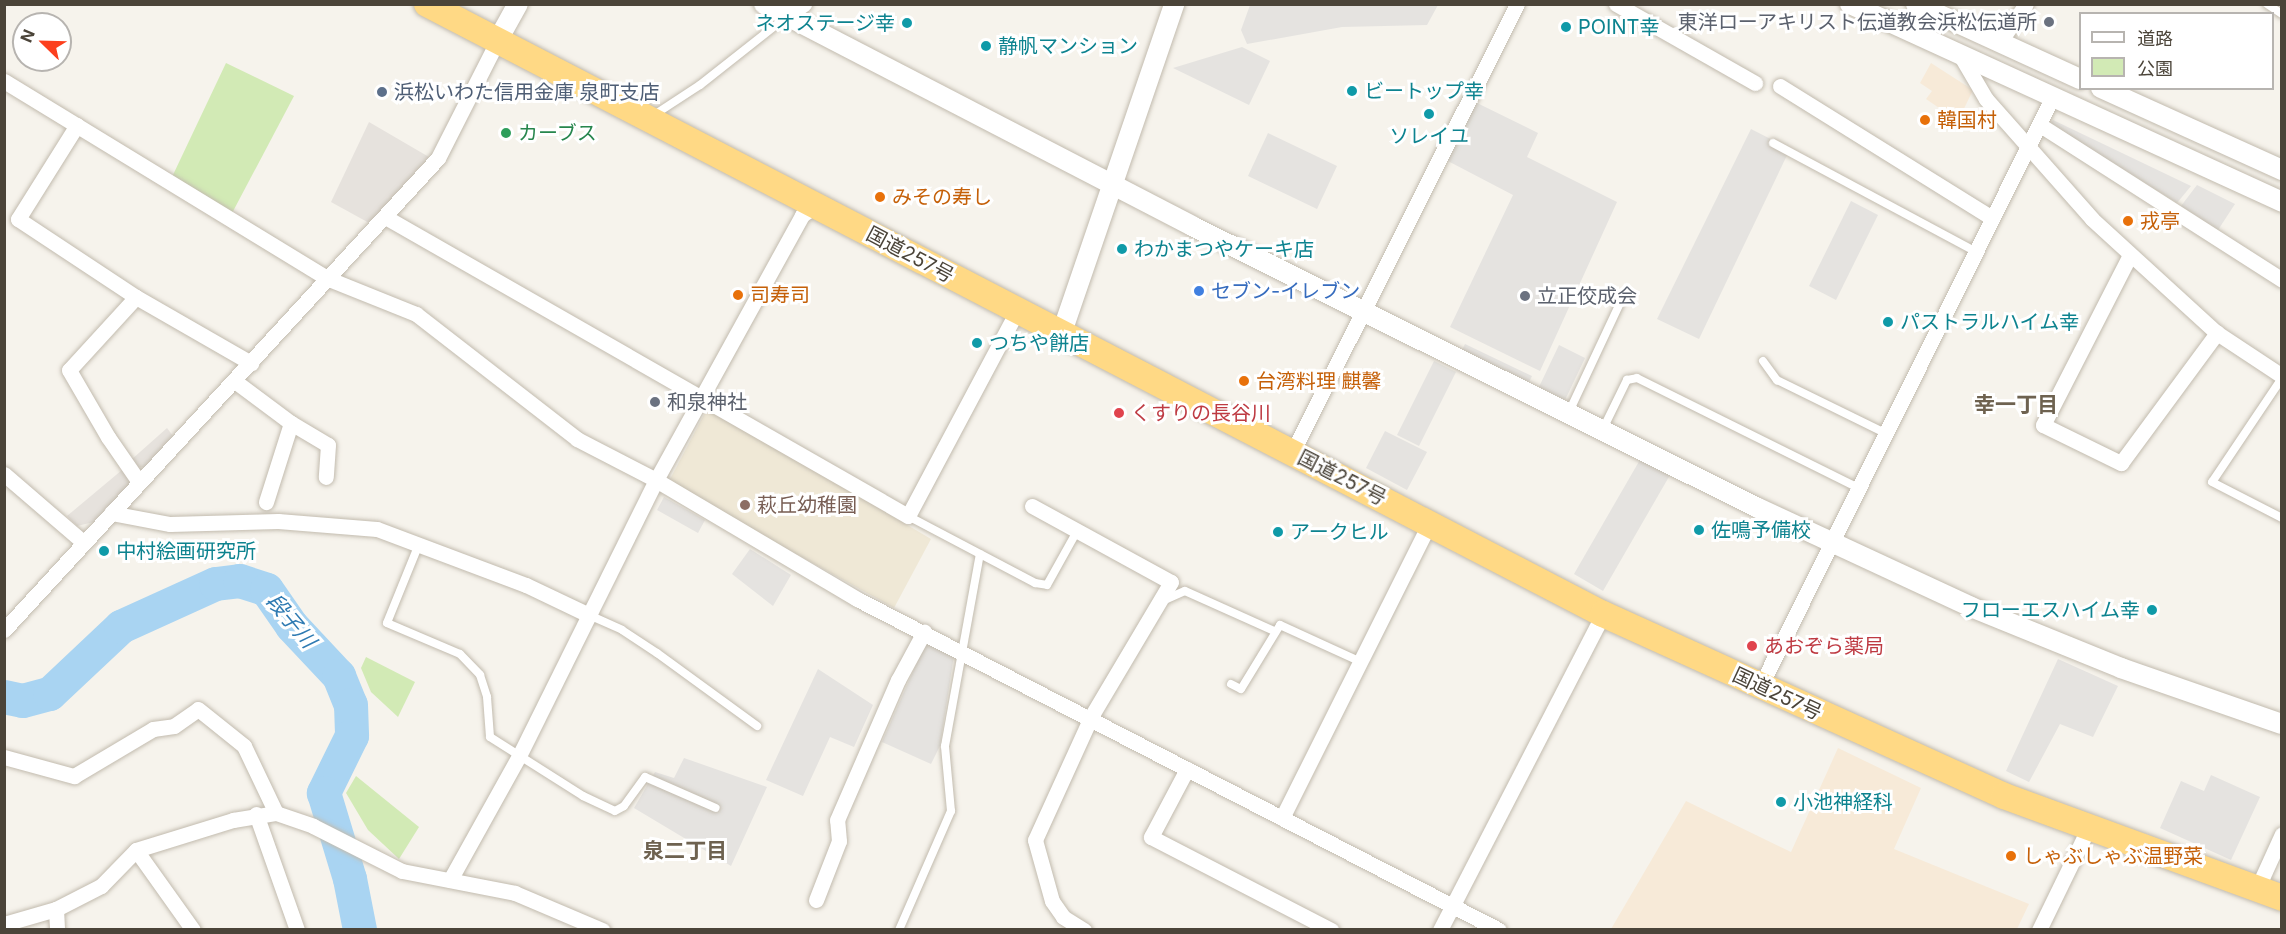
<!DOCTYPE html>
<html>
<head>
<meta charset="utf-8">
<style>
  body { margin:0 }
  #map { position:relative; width:2286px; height:934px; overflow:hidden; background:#f6f3ec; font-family:Inter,"Noto Sans JP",sans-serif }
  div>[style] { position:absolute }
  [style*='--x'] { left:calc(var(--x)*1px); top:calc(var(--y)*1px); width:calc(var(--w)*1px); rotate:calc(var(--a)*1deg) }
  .commercial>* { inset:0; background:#f7ead8 }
  .industrial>* { inset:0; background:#e6e2dd }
  .education>* { inset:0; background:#efe8d6 }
  .green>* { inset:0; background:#d2eab5 }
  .parking>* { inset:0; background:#e5e3e0 }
  .river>* { height:34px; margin:-17px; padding:0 17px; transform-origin:17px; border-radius:17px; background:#a9d4f2 }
  .roads { filter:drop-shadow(0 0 2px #c2bbae) drop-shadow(0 0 2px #c2bbae) }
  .service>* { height:8px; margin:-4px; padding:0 4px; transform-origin:4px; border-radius:4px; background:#fff }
  .minor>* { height:15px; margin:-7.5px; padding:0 7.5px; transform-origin:7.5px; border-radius:7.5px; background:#fff }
  .tertiary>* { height:20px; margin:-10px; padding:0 10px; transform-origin:10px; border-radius:10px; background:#fff }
  .trunk>* { height:26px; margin:-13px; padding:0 13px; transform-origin:13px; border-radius:13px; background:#ffd985 }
  .dots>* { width:16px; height:16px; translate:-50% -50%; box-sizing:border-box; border:3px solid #fff; border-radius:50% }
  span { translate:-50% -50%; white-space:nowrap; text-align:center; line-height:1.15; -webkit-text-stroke:6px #fff; paint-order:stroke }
  .worship-label { font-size:20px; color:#5b616d }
  .right { translate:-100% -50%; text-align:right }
  .left { translate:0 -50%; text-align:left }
  .culture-label { font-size:20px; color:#0d838f }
  .service-label { font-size:20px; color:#4e5e75 }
  .food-label { font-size:20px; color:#c56008 }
  .leisure-label { font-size:20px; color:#27864d }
  .street-label { font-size:20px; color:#4b4439 }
  .shop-label { font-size:20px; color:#366cbe }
  .health-label { font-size:20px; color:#be3a42 }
  .education-label { font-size:20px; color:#785e54 }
  .neighbourhood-label { font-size:21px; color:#6e6250; font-weight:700 }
  .water-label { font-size:21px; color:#2e7ab2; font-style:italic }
  .frame { position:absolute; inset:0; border:6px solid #4b4439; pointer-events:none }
  .legend { position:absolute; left:2079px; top:12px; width:195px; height:78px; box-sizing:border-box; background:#fff; border:2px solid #b7b4b0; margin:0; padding:8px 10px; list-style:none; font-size:18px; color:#4b4439 }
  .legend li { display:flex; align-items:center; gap:12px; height:30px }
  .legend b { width:30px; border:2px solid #b7b4b0 }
  .north { position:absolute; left:12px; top:12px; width:60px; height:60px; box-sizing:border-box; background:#fff; border:2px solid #b7b4b0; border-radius:50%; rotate:293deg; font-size:16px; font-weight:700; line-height:24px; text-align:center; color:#4b4439 }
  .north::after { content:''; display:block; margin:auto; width:21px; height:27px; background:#fc3f1d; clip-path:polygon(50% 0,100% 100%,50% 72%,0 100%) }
</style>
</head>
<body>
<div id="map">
  <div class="commercial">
    <div style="clip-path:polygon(1931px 63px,1973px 90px,1958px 121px,1926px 99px,1932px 91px,1920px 83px)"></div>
    <div style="clip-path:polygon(1838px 748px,1921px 788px,1894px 849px,2029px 904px,2017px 929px,1611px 929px,1686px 801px,1791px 852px)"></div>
  </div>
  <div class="industrial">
    <div style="clip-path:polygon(369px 122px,429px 157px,371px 224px,331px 202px)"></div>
    <div style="clip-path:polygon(167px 428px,173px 436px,145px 467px,137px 467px,131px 460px)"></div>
    <div style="clip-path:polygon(122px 470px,132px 482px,94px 522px,77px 526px,67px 516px)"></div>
  </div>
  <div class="education">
    <div style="clip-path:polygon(708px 407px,931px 539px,894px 608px,668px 483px)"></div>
  </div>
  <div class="green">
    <div style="clip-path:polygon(226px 63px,294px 96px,230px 217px,172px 177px)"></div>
    <div style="clip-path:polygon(366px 657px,415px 682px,398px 717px,371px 692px,361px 668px)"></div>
    <div style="clip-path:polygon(356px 776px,419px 827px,399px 859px,368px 830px,346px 793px)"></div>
  </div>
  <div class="parking">
    <div style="clip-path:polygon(1250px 5px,1250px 4px,1438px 5px,1427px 25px,1342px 27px,1247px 44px,1241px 30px)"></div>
    <div style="clip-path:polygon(1242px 47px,1270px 61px,1249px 105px,1173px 68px)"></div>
    <div style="clip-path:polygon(1475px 102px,1538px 133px,1527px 157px,1617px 202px,1540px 371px,1450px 327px,1513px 195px,1446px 160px)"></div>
    <div style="clip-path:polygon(2053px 120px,2191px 186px,2177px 203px,2051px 124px)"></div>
    <div style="clip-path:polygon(1751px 129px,1790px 149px,1699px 339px,1657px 319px)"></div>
    <div style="clip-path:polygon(1268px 133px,1337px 166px,1317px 209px,1248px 176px)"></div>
    <div style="clip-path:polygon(2197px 185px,2235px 204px,2218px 230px,2181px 206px)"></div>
    <div style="clip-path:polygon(1851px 201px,1878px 215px,1836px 300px,1809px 286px)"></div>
    <div style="clip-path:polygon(1465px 344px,1532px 376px,1528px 384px,1461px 352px)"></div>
    <div style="clip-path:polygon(1559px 345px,1585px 358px,1565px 400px,1539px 387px)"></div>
    <div style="clip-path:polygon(1434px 361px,1456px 372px,1419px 446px,1397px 435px)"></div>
    <div style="clip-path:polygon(1385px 431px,1427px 452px,1407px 490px,1366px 468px)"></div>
    <div style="clip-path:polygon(1641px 458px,1670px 475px,1603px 591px,1574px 574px)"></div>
    <div style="clip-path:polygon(664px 497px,705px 520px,698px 533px,657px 510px)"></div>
    <div style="clip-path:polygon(750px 549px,791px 575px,773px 606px,732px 574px)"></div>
    <div style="clip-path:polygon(926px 642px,954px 655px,940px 746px,931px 764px,882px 742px)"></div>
    <div style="clip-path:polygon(2058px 659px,2118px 686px,2093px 737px,2060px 724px,2029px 782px,2006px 771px)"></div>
    <div style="clip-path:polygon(818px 669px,873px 705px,854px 747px,830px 737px,803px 796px,766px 780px)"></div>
    <div style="clip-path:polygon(684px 758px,767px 787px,731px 866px,634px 808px,655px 772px,674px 778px)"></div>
    <div style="clip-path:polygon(2211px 775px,2260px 797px,2231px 860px,2160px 828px,2181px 781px,2204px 791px)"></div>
  </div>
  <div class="river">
    <div style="--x:4;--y:697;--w:19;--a:12"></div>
    <div style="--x:23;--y:701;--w:28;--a:-15"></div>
    <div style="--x:50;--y:694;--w:98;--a:-43.3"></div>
    <div style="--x:121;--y:627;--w:104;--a:-24.4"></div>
    <div style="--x:216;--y:584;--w:24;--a:-7"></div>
    <div style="--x:240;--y:581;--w:28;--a:18"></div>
    <div style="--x:267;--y:590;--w:44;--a:55.2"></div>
    <div style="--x:292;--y:626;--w:69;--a:46.8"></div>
    <div style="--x:339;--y:676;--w:31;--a:68"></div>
    <div style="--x:351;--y:705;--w:31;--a:88"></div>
    <div style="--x:352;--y:736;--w:64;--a:116.2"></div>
    <div style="--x:324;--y:793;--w:90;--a:73.2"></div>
    <div style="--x:350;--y:879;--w:52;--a:78.9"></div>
  </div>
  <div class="roads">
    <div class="service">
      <div style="--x:2267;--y:4;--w:18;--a:34"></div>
      <div style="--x:654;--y:115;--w:55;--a:-33.1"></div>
      <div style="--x:700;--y:85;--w:110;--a:-38.3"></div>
      <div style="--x:1773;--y:143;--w:230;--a:28.2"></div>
      <div style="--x:1763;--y:361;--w:24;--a:54"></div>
      <div style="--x:1777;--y:380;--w:120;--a:26.1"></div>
      <div style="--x:2282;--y:378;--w:125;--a:123.9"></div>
      <div style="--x:2212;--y:482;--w:79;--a:27.2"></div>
      <div style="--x:1569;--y:412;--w:123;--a:-64.9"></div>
      <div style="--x:1603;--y:429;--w:55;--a:-63.9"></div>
      <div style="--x:1627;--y:380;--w:10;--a:-11"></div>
      <div style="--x:1637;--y:378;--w:248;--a:26.4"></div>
      <div style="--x:908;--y:516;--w:144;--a:27.8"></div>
      <div style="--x:1035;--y:583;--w:12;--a:9"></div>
      <div style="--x:1047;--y:585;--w:62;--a:-60.9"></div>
      <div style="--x:419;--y:544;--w:85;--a:112.1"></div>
      <div style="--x:387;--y:623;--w:79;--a:23"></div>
      <div style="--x:460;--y:654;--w:29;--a:46"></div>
      <div style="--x:480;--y:675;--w:23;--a:72"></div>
      <div style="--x:487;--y:697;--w:40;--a:85.7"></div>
      <div style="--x:490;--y:737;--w:110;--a:32.4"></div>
      <div style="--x:583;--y:796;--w:35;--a:25"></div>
      <div style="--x:615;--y:811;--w:10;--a:-29"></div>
      <div style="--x:624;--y:806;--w:36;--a:-54"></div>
      <div style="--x:645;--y:777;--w:77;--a:23.6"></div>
      <div style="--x:1160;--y:602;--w:27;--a:-24"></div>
      <div style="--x:1185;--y:591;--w:98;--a:24.2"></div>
      <div style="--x:589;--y:615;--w:36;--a:24"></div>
      <div style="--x:622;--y:630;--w:42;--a:33.3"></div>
      <div style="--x:657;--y:653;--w:124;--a:36.1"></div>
      <div style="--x:1231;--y:684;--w:11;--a:27"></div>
      <div style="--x:1241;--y:689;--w:75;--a:-58.6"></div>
      <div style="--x:1280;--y:625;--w:87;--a:24.5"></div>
      <div style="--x:899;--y:930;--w:130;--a:-66.4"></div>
      <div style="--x:951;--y:811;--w:65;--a:-95.3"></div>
      <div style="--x:945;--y:746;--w:195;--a:-79.7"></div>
    </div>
    <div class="minor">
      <div style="--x:1616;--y:4;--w:160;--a:29.6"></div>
      <div style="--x:787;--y:16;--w:21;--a:-35"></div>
      <div style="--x:1999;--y:43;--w:47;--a:-55.3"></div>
      <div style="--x:1959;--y:53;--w:53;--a:59.6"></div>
      <div style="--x:1986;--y:99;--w:160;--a:48.5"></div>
      <div style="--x:2092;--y:219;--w:169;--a:42.4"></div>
      <div style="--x:2217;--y:333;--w:78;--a:33.5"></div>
      <div style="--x:4;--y:81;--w:381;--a:31.4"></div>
      <div style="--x:329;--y:279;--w:94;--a:21.9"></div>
      <div style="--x:416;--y:314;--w:204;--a:37.8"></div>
      <div style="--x:577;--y:439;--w:89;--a:27.4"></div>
      <div style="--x:656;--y:480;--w:234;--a:30.6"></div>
      <div style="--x:857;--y:599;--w:722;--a:27.27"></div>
      <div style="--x:1780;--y:86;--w:250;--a:31.9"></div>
      <div style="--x:77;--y:125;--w:111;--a:122.1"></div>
      <div style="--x:18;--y:219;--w:141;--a:33.5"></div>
      <div style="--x:136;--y:297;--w:133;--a:29.9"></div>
      <div style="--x:2040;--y:125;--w:287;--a:32.6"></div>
      <div style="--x:387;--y:218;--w:600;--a:29.77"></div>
      <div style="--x:908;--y:516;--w:232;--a:-62"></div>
      <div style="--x:2130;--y:255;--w:191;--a:117.1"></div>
      <div style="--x:2043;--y:425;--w:87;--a:26"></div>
      <div style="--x:2121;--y:463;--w:162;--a:-53.6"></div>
      <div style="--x:136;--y:297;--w:99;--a:132.5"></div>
      <div style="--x:69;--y:370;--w:78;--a:59.8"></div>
      <div style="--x:108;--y:437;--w:55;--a:55.4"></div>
      <div style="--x:236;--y:382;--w:69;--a:36.7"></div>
      <div style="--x:291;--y:423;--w:83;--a:107.6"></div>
      <div style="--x:291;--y:423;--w:43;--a:30.7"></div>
      <div style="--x:328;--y:445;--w:32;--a:94"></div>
      <div style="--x:1292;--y:453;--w:502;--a:-63.38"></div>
      <div style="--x:4;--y:474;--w:104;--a:40.7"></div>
      <div style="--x:1032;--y:506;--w:158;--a:28.7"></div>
      <div style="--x:1171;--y:582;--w:157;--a:120.7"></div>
      <div style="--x:1091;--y:717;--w:135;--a:114.5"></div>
      <div style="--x:1035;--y:840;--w:63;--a:74.4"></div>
      <div style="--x:1052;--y:901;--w:19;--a:55"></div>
      <div style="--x:1063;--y:917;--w:25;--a:32"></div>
      <div style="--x:111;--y:513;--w:60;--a:10.6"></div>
      <div style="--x:170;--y:524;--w:108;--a:-1.6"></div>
      <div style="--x:278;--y:521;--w:99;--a:4.6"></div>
      <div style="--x:377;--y:529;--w:159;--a:20.6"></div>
      <div style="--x:526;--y:585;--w:70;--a:25.5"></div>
      <div style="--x:4;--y:630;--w:641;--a:-47.4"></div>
      <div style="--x:438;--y:158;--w:135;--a:-63.1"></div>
      <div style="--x:1760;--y:687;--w:660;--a:-63.63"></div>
      <div style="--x:4;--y:757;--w:73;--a:15.2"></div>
      <div style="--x:74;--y:776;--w:92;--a:-30.7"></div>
      <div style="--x:153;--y:729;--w:21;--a:-8"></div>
      <div style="--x:174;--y:726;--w:29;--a:-35"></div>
      <div style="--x:198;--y:709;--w:59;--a:38.8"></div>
      <div style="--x:244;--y:746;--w:74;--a:64.5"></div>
      <div style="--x:1187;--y:769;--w:77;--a:117.9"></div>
      <div style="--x:1151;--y:837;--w:203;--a:27.3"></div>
      <div style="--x:256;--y:814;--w:123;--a:70.5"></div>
      <div style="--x:1282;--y:818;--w:330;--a:-63.4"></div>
      <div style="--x:136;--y:850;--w:98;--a:54.5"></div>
      <div style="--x:450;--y:880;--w:142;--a:-60.9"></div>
      <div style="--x:519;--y:756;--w:308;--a:-63.6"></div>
      <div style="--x:656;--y:480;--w:303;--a:-61.1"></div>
      <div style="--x:802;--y:215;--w:17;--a:-33"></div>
      <div style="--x:2257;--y:889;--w:60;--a:-65.6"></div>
      <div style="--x:816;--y:900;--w:63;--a:-68.7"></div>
      <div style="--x:839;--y:841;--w:21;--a:-95"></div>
      <div style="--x:837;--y:820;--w:153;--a:-66.5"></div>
      <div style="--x:898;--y:680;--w:55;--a:-61.6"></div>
      <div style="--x:56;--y:909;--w:21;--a:87"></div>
      <div style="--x:4;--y:924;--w:54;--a:-16.1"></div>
      <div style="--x:56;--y:909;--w:51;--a:-27.1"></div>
      <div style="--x:101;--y:886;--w:50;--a:-45.8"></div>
      <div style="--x:136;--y:850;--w:102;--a:-17.2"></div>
      <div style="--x:233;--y:820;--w:44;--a:-9.2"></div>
      <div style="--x:276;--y:813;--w:39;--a:19"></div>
      <div style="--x:313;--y:826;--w:100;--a:26.8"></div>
      <div style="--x:402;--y:871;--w:115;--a:11"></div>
      <div style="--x:515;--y:893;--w:95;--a:23"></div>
      <div style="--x:1440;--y:930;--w:356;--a:-62.7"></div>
      <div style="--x:2039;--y:930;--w:114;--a:-64.1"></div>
    </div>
    <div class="tertiary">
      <div style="--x:764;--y:4;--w:482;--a:27.4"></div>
      <div style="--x:1192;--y:226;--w:632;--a:26.48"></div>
      <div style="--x:1758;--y:508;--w:235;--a:24.9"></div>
      <div style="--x:1971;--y:607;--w:162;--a:22.1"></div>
      <div style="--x:2121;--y:668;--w:170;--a:19.2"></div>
      <div style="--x:1850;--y:4;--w:475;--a:24.6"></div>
      <div style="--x:1916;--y:4;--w:180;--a:24.6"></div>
      <div style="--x:499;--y:38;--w:39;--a:-61"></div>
      <div style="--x:2101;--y:88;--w:199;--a:24.4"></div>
      <div style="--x:1062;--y:332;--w:347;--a:-71.1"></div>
    </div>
    <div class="trunk">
      <div style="--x:427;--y:4;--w:1325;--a:27.42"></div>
      <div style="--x:1603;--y:614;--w:440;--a:24.4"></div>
      <div style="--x:2004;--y:796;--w:296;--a:20.1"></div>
    </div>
  </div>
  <div class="dots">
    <div style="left:2049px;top:22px;background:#6b7280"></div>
    <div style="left:907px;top:23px;background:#0f9aa8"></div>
    <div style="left:1566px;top:27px;background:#0f9aa8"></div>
    <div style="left:986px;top:46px;background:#0f9aa8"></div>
    <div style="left:1352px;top:91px;background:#0f9aa8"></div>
    <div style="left:382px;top:92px;background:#5c6f8a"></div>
    <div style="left:1429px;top:114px;background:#0f9aa8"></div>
    <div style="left:1925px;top:120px;background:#e8710a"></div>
    <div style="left:506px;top:133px;background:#2e9e5b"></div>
    <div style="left:880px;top:197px;background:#e8710a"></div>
    <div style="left:2128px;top:221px;background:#e8710a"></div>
    <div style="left:1122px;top:249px;background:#0f9aa8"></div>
    <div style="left:1199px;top:291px;background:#3f7fe0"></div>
    <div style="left:738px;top:295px;background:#e8710a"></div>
    <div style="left:1525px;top:296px;background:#6b7280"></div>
    <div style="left:1888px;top:322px;background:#0f9aa8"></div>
    <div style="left:977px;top:343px;background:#0f9aa8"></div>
    <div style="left:1244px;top:381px;background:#e8710a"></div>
    <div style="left:655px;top:402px;background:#6b7280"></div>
    <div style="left:1119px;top:413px;background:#e0444e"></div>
    <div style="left:745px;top:505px;background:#8d6e63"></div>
    <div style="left:1699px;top:530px;background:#0f9aa8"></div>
    <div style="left:1278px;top:532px;background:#0f9aa8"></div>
    <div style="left:104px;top:551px;background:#0f9aa8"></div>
    <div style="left:2152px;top:610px;background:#0f9aa8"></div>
    <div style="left:1752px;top:646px;background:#e0444e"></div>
    <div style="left:1781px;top:802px;background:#0f9aa8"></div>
    <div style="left:2011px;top:856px;background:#e8710a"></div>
  </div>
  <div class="worship-label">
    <span class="right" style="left:2037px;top:22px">東洋ローアキリスト伝道教会浜松伝道所</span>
    <span class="left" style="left:1537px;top:296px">立正佼成会</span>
    <span class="left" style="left:667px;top:402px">和泉神社</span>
  </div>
  <div class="culture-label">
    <span class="right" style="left:895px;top:23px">ネオステージ幸</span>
    <span class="left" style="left:1578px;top:27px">POINT幸</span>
    <span class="left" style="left:998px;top:46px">静帆マンション</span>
    <span class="left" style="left:1364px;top:91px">ビートップ幸</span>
    <span style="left:1429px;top:136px">ソレイユ</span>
    <span class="left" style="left:1134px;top:249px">わかまつやケーキ店</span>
    <span class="left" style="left:1900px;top:322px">パストラルハイム幸</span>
    <span class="left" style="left:989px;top:343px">つちや餅店</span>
    <span class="left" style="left:1711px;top:530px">佐鳴予備校</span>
    <span class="left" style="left:1290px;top:532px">アークヒル</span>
    <span class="left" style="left:116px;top:551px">中村絵画研究所</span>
    <span class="right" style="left:2140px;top:610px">フローエスハイム幸</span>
    <span class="left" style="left:1793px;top:802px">小池神経科</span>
  </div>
  <div class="service-label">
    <span class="left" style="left:394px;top:92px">浜松いわた信用金庫 泉町支店</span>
  </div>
  <div class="food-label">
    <span class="left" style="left:1937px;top:120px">韓国村</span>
    <span class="left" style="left:892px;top:197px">みその寿し</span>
    <span class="left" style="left:2140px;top:221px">戎亭</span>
    <span class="left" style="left:750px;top:295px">司寿司</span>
    <span class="left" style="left:1256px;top:381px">台湾料理 麒馨</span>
    <span class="left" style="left:2023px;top:856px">しゃぶしゃぶ温野菜</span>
  </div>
  <div class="leisure-label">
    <span class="left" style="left:518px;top:133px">カーブス</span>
  </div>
  <div class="street-label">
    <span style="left:910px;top:255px;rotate:28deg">国道257号</span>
    <span style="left:1342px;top:478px;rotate:27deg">国道257号</span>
    <span style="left:1777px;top:694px;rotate:25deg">国道257号</span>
  </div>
  <div class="shop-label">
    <span class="left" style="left:1211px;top:291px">セブン-イレブン</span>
  </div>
  <div class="health-label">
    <span class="left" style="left:1131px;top:413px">くすりの長谷川</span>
    <span class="left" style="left:1764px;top:646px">あおぞら薬局</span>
  </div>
  <div class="education-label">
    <span class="left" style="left:757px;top:505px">萩丘幼稚園</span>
  </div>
  <div class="neighbourhood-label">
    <span style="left:2016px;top:405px">幸一丁目</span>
    <span style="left:685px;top:851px">泉二丁目</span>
  </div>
  <div class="water-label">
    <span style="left:291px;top:621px;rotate:50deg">段子川</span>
  </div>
  <div class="frame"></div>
  <ul class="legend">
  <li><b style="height:8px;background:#fff"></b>道路</li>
  <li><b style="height:16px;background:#d2eab5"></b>公園</li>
  </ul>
  <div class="north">N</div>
</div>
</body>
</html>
